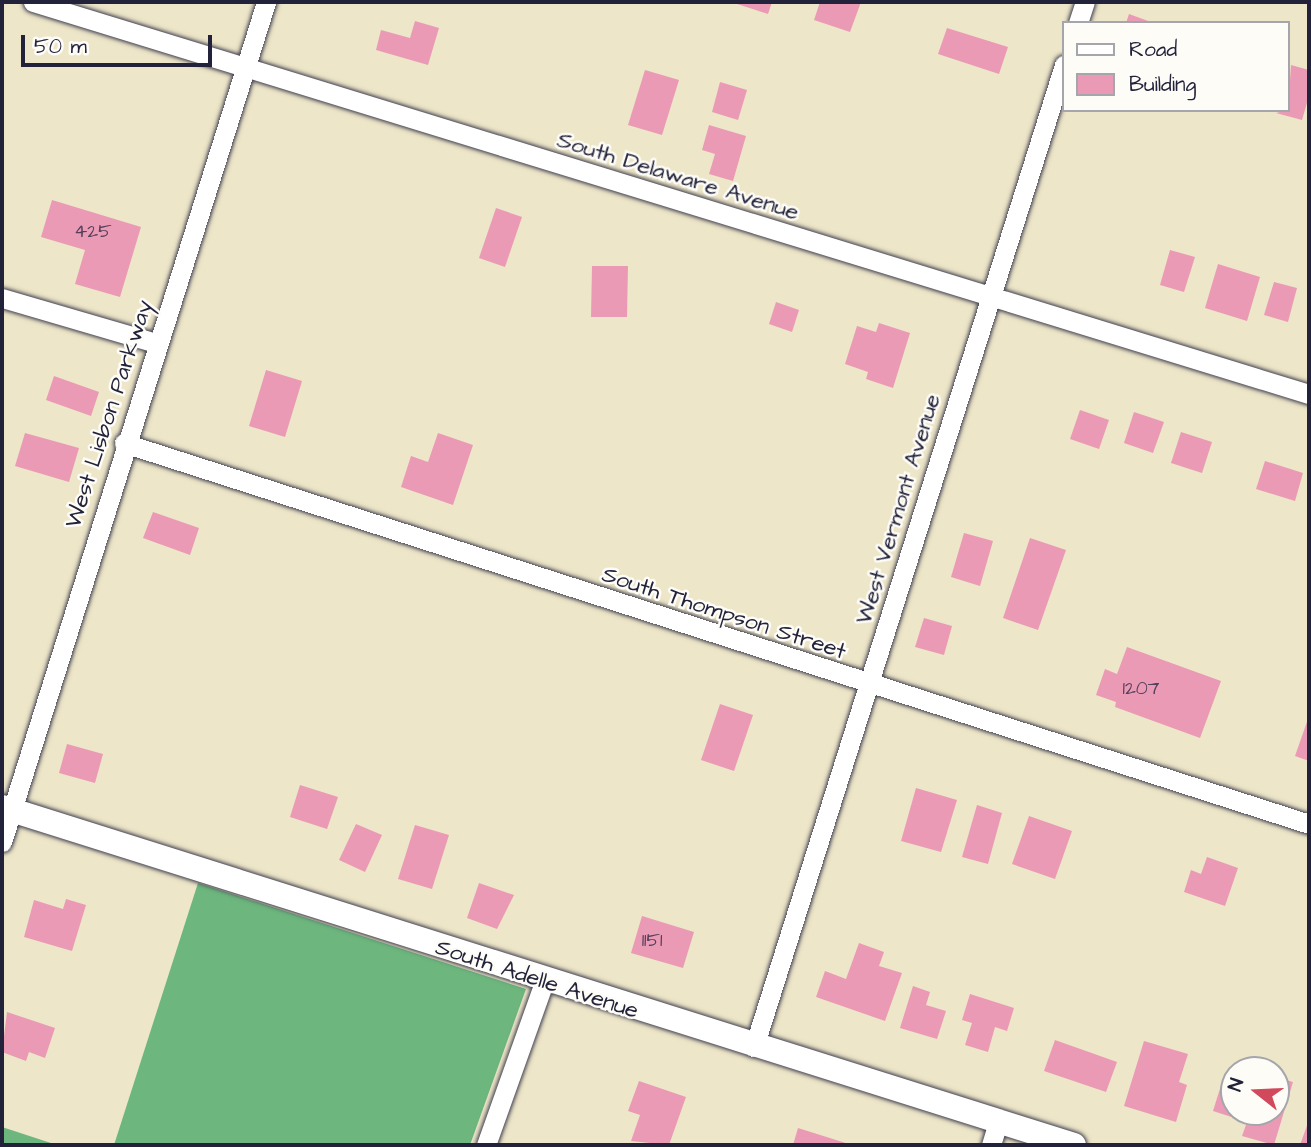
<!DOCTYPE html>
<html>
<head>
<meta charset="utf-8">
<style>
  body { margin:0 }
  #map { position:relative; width:1311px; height:1147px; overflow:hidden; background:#ede6c8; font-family:"Architects Daughter",sans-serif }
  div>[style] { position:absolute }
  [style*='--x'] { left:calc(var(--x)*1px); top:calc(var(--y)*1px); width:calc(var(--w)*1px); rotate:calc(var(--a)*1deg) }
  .forest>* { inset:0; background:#6db67e }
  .building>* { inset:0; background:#eb9ab5 }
  .roads { filter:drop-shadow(0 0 2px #403f50) drop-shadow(0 0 2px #403f50) }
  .minor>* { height:19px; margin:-9.5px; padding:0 9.5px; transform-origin:9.5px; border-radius:9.5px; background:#fff }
  .tertiary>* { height:24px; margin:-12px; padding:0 12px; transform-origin:12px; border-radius:12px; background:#fff }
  span { translate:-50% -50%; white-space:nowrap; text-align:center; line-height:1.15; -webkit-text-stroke:5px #fdfcf7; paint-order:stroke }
  .number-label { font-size:19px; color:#54405a }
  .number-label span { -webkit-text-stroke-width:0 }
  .street-label { font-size:23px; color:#22223b }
  .frame { position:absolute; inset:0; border:4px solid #22223b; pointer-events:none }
  .legend { position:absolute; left:1062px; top:21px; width:228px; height:91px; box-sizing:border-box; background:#fdfcf7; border:2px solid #a5a5ac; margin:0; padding:9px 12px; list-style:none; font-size:21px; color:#22223b }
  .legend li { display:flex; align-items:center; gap:14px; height:35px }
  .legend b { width:35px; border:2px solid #a5a5ac }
  .north { position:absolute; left:1220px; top:1056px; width:70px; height:70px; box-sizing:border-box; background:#fdfcf7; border:2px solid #a5a5ac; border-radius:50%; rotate:288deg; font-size:19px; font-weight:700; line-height:28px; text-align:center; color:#22223b }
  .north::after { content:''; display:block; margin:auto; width:24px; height:32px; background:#d1495b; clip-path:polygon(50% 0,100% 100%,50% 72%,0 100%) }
  .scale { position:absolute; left:21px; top:35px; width:191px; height:32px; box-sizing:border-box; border:4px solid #22223b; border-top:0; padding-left:9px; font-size:21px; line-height:24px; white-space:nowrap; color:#22223b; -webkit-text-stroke:5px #fdfcf7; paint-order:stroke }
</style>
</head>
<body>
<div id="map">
  <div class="forest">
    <div style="clip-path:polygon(198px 883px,526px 989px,470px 1145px,114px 1145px)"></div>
    <div style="clip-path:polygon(2px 1127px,57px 1145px,2px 1145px)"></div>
  </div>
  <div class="building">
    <div style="clip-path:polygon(731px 2px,772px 2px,768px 14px)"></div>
    <div style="clip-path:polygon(820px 2px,861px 2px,850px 32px,814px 20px)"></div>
    <div style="clip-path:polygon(1129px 14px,1151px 22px,1151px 23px,1126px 23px)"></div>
    <div style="clip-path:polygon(415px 21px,439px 28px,428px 65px,376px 50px,381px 30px,410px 38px)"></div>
    <div style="clip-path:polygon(947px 28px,1008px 47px,999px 74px,938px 54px)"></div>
    <div style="clip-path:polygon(1291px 65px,1309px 70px,1309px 96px,1302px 120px,1276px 113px,1288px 110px)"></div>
    <div style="clip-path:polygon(645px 70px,679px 80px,662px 135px,628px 125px)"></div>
    <div style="clip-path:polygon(720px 82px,747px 90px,738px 120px,712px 112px)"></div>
    <div style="clip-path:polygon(709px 125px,746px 136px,733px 181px,709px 174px,715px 154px,702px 150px)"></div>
    <div style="clip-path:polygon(52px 200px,141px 227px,120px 297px,75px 284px,85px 250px,41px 237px)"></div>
    <div style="clip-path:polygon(496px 208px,522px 217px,505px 267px,479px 258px)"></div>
    <div style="clip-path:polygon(1170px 250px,1195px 257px,1184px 292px,1160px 285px)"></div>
    <div style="clip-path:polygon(1218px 264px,1260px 277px,1247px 321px,1205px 308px)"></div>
    <div style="clip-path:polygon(592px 266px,628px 266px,627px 317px,591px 317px)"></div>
    <div style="clip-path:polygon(1274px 282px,1297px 288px,1288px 322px,1264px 315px)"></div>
    <div style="clip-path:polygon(776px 302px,799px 310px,792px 332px,769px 324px)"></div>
    <div style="clip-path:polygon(879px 323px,910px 333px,893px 388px,866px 379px,868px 372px,845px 364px,857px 326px,876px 332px)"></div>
    <div style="clip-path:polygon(266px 370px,302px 381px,285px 437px,249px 426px)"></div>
    <div style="clip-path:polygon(54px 376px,99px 392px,91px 416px,46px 400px)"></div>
    <div style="clip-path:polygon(1080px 410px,1109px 420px,1099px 449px,1070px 439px)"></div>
    <div style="clip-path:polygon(1134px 412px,1164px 422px,1153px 453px,1124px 443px)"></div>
    <div style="clip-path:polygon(1181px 432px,1212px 442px,1202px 473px,1171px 463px)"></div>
    <div style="clip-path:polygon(25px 433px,79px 448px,69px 482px,15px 466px)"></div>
    <div style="clip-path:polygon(438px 433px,473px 445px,453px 505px,401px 487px,411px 456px,428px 462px)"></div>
    <div style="clip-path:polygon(1265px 461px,1303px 473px,1295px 501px,1256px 489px)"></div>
    <div style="clip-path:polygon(153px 512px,199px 528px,190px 555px,143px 538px)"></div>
    <div style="clip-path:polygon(964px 533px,993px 541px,980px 586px,951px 577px)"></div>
    <div style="clip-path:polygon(1030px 538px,1066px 550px,1038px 630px,1003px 618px)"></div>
    <div style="clip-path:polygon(924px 618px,952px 626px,944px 655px,915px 647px)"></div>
    <div style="clip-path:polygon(1127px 647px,1221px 681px,1200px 738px,1115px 707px,1116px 702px,1096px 695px,1105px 669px,1117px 674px)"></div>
    <div style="clip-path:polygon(720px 704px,753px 715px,734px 771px,701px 760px)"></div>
    <div style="clip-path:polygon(1309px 716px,1309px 761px,1295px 756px)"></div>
    <div style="clip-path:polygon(67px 744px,103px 754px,95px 783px,59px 773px)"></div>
    <div style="clip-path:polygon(300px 785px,338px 797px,327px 829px,290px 817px)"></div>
    <div style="clip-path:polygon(916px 788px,957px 800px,941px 852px,901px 841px)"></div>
    <div style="clip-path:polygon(977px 805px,1002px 813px,988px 864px,962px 857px)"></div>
    <div style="clip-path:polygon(1029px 816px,1072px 831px,1055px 879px,1012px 864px)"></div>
    <div style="clip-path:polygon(356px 824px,382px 835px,365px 872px,339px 860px)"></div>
    <div style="clip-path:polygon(415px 825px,449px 835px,432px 889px,398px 879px)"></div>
    <div style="clip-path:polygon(1207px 857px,1238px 868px,1225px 906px,1184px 892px,1191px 870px,1201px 874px)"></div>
    <div style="clip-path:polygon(479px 883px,514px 895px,497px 929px,467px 918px)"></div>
    <div style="clip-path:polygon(66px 899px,86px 905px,72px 951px,24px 937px,34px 900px,63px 909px)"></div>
    <div style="clip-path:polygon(642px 916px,694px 932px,683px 968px,631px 953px)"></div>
    <div style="clip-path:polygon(859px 943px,884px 952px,879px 966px,902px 973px,885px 1021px,816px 997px,825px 971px,846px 979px)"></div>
    <div style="clip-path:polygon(913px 986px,930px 992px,926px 1005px,946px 1011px,937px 1039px,900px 1028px)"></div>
    <div style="clip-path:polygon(970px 994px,1014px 1008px,1007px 1031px,995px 1027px,988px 1052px,965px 1045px,972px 1023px,962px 1020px)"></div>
    <div style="clip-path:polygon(7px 1012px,55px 1028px,45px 1058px,29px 1052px,26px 1061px,2px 1052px)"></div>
    <div style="clip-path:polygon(1055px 1040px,1117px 1062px,1106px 1092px,1044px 1071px)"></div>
    <div style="clip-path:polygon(1144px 1041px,1188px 1054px,1179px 1082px,1187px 1085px,1176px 1122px,1124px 1106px)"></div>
    <div style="clip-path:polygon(1276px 1077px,1293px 1082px,1274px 1145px,1242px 1136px,1247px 1122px,1213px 1111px,1223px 1079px,1234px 1082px,1234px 1112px,1276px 1112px)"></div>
    <div style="clip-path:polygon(639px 1081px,686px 1097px,669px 1145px,631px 1141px,640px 1115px,628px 1111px)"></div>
    <div style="clip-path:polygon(1309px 1120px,1309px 1145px,1300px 1145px)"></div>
    <div style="clip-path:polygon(798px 1128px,852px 1145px,793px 1145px)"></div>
  </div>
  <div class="roads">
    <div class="minor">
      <div style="--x:33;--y:2;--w:1335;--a:17.08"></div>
      <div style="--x:1078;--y:23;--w:22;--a:-72"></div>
      <div style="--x:2;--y:298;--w:160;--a:16.3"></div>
      <div style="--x:124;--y:443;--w:1245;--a:17.82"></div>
      <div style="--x:2;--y:842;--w:881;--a:-72.55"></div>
      <div style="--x:754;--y:1047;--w:1030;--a:-72.48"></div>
      <div style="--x:486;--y:1145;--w:173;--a:-70.4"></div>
      <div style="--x:991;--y:1145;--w:24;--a:-73"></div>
    </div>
    <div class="tertiary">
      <div style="--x:2;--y:807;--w:1124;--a:17.5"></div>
    </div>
  </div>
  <div class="number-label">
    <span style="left:93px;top:232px">425</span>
    <span style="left:1141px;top:689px">1207</span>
    <span style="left:652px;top:941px">1151</span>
  </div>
  <div class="street-label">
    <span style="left:678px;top:176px;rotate:17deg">South Delaware Avenue</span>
    <span style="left:109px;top:414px;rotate:-72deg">West Lisbon Parkway</span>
    <span style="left:898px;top:509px;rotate:-73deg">West Vermont Avenue</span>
    <span style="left:724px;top:613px;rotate:18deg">South Thompson Street</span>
    <span style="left:537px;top:979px;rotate:18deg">South Adelle Avenue</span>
  </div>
  <div class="frame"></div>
  <ul class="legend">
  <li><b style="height:9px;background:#fff"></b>Road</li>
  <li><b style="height:19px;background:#eb9ab5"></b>Building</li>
  </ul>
  <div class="north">N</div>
  <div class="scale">50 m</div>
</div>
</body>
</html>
